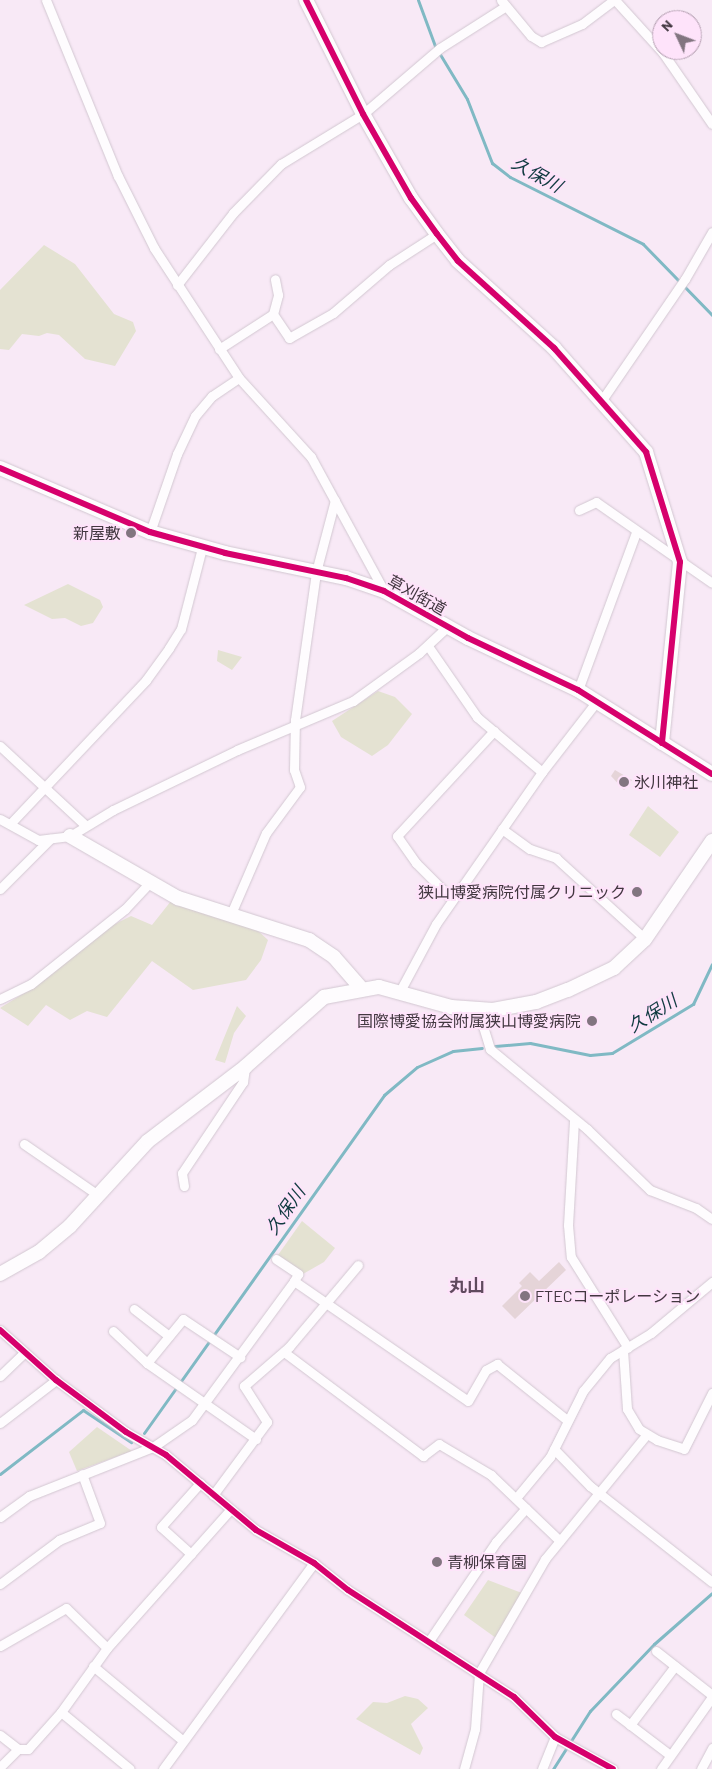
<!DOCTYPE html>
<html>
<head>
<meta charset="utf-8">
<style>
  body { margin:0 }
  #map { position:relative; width:712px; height:1769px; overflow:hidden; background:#f8e9f6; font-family:Barlow,"Noto Sans JP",sans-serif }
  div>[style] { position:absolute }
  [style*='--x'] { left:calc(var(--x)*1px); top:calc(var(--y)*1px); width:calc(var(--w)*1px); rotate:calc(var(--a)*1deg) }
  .green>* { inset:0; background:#e4e2d2 }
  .stream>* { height:3px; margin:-1.5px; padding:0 1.5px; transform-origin:1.5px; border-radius:1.5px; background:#80b9c4 }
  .building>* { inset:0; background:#e5d4d8 }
  .roads { filter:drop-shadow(0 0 1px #d2c7d1) drop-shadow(0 0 1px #d2c7d1) }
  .street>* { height:9px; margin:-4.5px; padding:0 4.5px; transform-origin:4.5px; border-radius:4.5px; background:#fefcfe }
  .secondary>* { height:14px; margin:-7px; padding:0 7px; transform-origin:7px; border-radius:7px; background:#fefcfe }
  .cycleway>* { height:6px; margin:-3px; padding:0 3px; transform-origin:3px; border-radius:3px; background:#d6006c }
  .dots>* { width:14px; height:14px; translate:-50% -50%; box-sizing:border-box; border:2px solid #fee3fa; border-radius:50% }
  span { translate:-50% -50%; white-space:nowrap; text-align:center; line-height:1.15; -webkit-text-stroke:4px #fee3fa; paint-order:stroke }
  .poi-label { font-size:16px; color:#423740 }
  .right { translate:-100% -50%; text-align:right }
  .left { translate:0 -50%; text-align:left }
  .street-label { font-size:16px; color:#423740 }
  .water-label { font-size:18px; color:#103a40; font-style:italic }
  .neighbourhood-label { font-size:18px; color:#604a5e; font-weight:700 }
  .north { position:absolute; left:652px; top:10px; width:50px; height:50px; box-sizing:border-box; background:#fee3fa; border:1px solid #b39eb0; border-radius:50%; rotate:313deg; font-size:14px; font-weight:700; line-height:20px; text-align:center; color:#423740 }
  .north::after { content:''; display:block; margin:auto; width:18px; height:22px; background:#827580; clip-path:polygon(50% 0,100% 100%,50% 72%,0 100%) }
</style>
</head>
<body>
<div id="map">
  <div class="green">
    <div style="clip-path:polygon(44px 245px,75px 264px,114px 314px,133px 322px,136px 331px,115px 366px,85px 359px,59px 335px,47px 333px,39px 336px,22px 334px,9px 350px,0 349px,0 290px)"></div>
    <div style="clip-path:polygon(68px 584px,100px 600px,103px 607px,93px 623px,81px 626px,65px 618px,52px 619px,24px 605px)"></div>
    <div style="clip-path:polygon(218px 650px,242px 657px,232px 670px,217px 661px)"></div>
    <div style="clip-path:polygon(378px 691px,395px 697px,412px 714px,388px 745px,372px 756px,341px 737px,332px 721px)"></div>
    <div style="clip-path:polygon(648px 806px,679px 832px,660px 857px,629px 835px)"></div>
    <div style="clip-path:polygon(171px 901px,256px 929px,268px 940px,261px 960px,246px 980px,193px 990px,152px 961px,107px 1017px,87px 1011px,70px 1020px,46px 1005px,28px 1026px,0 1008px,34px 987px,95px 934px,131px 916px,152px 925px)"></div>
    <div style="clip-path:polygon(237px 1006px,246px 1016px,234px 1033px,225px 1063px,215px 1060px)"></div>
    <div style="clip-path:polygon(302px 1221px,335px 1248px,324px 1262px,303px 1274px,278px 1255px)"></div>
    <div style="clip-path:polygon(97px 1427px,132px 1451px,77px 1471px,69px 1452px)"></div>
    <div style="clip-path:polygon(488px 1580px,522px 1593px,496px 1638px,464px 1615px)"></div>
    <div style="clip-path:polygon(405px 1696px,418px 1699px,428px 1708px,411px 1724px,423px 1748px,420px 1755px,356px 1719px,373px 1702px,387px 1703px)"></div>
  </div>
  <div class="stream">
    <div style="--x:418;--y:0;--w:49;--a:69.7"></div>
    <div style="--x:435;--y:46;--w:62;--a:58.9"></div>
    <div style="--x:467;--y:99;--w:69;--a:68.7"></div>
    <div style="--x:492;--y:163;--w:23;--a:38"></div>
    <div style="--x:510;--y:177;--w:149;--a:26.7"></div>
    <div style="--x:643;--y:244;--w:99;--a:45.8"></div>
    <div style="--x:495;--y:1046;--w:35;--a:-5"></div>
    <div style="--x:530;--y:1043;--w:61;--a:11.3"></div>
    <div style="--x:590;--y:1055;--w:22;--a:-5"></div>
    <div style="--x:612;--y:1053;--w:95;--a:-31.2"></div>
    <div style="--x:693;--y:1004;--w:44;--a:-64.6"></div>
    <div style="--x:144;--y:1433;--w:415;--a:-54.6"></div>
    <div style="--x:384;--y:1095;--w:43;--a:-40.3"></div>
    <div style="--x:417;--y:1067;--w:39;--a:-24"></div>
    <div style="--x:453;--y:1051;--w:29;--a:-6"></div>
    <div style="--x:0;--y:1474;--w:105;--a:-37.6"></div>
    <div style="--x:83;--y:1410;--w:58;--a:33.7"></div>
    <div style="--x:553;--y:1769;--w:69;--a:-57.5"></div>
    <div style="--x:590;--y:1711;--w:93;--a:-46.3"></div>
    <div style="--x:654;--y:1644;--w:77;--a:-41.3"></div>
  </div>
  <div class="building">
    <div style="clip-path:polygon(615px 770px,632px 780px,624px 790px,611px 776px)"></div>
    <div style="clip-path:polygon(559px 1262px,566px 1270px,515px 1319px,502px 1306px,522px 1286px,519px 1283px,530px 1272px,539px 1281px)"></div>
  </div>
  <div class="roads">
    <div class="street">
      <div style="--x:46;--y:0;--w:190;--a:67.8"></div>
      <div style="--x:118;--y:176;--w:80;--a:63.4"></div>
      <div style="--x:154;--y:248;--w:155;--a:56.8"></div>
      <div style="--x:239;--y:378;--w:107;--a:47.7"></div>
      <div style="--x:311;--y:457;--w:153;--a:61.4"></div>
      <div style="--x:501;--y:0;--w:47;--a:50.2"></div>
      <div style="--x:531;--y:36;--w:12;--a:31"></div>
      <div style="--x:541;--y:42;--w:45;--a:-23.7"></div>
      <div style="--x:582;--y:24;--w:40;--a:-37"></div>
      <div style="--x:615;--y:0;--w:72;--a:47.8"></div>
      <div style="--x:663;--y:53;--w:86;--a:55.4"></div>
      <div style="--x:177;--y:285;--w:91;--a:-52.1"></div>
      <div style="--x:233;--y:213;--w:69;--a:-45.6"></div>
      <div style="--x:281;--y:164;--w:96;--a:-31.4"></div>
      <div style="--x:363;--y:114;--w:101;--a:-40.6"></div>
      <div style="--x:440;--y:48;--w:78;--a:-32.5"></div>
      <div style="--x:273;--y:314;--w:29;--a:56"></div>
      <div style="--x:289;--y:338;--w:51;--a:-29.6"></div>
      <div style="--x:333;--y:313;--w:74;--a:-40.6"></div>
      <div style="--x:389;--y:265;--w:57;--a:-32.9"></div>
      <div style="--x:219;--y:349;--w:64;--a:-32.9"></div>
      <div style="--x:273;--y:314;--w:20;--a:-75"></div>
      <div style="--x:278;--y:295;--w:16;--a:-101"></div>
      <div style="--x:602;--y:400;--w:147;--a:-55.6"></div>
      <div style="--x:685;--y:279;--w:54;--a:-60.1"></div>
      <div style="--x:579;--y:510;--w:19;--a:-25"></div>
      <div style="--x:596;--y:502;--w:141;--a:34.9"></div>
      <div style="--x:150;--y:532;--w:83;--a:-70.9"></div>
      <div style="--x:177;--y:454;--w:42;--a:-64.7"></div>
      <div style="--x:195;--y:416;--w:26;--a:-50"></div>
      <div style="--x:212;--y:396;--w:32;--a:-34"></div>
      <div style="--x:578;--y:690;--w:168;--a:-69.8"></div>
      <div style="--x:0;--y:746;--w:117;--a:42.9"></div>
      <div style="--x:542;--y:772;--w:90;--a:-52.2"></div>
      <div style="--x:0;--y:819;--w:43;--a:28.9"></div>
      <div style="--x:38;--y:840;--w:32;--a:-7"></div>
      <div style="--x:70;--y:836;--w:50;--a:-31.2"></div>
      <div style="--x:113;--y:810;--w:138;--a:-25.8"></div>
      <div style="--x:237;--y:750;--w:126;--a:-22.9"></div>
      <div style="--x:353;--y:701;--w:82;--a:-36"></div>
      <div style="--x:419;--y:653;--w:38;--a:-43"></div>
      <div style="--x:10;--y:824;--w:198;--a:-46.6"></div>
      <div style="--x:146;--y:680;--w:39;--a:-54"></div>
      <div style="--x:169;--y:648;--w:22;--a:-58"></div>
      <div style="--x:181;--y:629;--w:84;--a:-75.5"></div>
      <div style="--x:502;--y:829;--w:34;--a:36"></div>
      <div style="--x:530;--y:849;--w:28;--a:19"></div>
      <div style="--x:556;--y:858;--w:120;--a:42.3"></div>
      <div style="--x:0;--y:889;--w:71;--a:-45"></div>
      <div style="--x:452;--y:899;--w:51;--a:-135"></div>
      <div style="--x:416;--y:863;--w:33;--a:-125"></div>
      <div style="--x:397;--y:836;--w:143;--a:-47.3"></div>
      <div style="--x:230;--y:916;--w:90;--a:-66.6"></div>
      <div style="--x:266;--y:833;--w:57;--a:-53.5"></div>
      <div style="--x:300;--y:787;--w:18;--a:-109"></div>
      <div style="--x:294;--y:770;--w:50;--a:-88.9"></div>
      <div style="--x:295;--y:720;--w:149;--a:-81.9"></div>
      <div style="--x:316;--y:572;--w:74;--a:-75.2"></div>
      <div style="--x:400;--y:991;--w:76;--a:-61.8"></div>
      <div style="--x:436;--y:924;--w:185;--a:-55.1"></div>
      <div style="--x:542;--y:772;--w:85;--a:-139.8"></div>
      <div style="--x:477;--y:717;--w:86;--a:-124.6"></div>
      <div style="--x:0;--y:999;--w:34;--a:-26"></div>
      <div style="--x:31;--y:984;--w:120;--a:-38.6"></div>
      <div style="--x:125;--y:909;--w:38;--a:-47"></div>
      <div style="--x:478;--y:1010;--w:41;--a:72.9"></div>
      <div style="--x:490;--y:1049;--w:126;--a:39.5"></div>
      <div style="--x:587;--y:1129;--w:88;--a:44.1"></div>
      <div style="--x:650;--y:1190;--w:49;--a:21.4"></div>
      <div style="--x:696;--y:1208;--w:19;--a:35"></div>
      <div style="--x:574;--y:1121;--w:104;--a:93.3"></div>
      <div style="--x:568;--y:1225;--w:32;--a:85"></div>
      <div style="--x:571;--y:1257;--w:107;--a:57.9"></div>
      <div style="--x:24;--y:1144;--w:90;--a:34.6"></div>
      <div style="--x:184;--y:1186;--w:13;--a:-99"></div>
      <div style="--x:182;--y:1173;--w:110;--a:-56.2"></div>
      <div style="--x:243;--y:1082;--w:15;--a:-82"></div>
      <div style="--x:276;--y:1259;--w:27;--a:34"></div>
      <div style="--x:298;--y:1274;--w:8;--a:120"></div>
      <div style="--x:134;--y:1309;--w:44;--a:37.6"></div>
      <div style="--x:0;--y:1330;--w:75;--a:41.8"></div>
      <div style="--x:56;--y:1380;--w:87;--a:36.6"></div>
      <div style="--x:126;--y:1432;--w:46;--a:29.9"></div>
      <div style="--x:166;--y:1455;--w:117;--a:39.8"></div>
      <div style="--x:256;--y:1530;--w:67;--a:29.6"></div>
      <div style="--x:314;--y:1563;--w:43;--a:38.5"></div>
      <div style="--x:348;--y:1590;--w:197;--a:32.8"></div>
      <div style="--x:514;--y:1697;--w:57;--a:44.3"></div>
      <div style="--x:555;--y:1737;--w:66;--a:28.9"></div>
      <div style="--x:113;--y:1331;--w:47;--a:43.3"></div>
      <div style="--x:147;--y:1363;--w:133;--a:34.9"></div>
      <div style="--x:623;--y:1350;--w:59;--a:86.1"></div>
      <div style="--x:627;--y:1409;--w:23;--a:59"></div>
      <div style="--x:639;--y:1429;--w:21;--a:31"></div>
      <div style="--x:657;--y:1440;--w:28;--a:18"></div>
      <div style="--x:684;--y:1449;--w:63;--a:-63.4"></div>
      <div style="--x:284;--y:1352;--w:174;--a:36.8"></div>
      <div style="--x:423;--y:1456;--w:20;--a:-37"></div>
      <div style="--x:439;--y:1444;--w:61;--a:30.8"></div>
      <div style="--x:491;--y:1475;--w:95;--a:43.7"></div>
      <div style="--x:147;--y:1363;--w:57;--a:-50.7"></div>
      <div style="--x:183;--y:1319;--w:69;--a:33.7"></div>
      <div style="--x:0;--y:1376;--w:32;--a:-44"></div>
      <div style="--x:0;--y:1423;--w:71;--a:-37.5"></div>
      <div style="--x:554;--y:1449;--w:52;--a:45.8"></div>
      <div style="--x:590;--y:1486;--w:155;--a:38.2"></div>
      <div style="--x:213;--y:1495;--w:91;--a:-53.5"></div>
      <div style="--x:267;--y:1422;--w:43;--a:-122.6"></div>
      <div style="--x:244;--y:1386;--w:60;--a:-40.9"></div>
      <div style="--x:289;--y:1347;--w:107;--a:-49.9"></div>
      <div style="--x:516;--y:1498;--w:53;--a:-50.3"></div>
      <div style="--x:550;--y:1457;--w:74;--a:-63.4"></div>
      <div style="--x:583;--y:1391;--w:43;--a:-50.7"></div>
      <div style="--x:610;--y:1358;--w:48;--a:-31.4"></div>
      <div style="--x:651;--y:1333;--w:80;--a:-39.9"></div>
      <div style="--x:0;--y:1517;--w:36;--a:-36"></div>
      <div style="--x:29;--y:1496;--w:133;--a:-21.6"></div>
      <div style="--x:153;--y:1447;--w:47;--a:-34.7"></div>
      <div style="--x:192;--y:1420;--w:172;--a:-53.7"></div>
      <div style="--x:294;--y:1281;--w:211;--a:34.6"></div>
      <div style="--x:468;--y:1401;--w:36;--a:-60"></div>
      <div style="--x:486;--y:1370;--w:13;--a:-29"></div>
      <div style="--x:497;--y:1364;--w:90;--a:38.7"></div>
      <div style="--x:191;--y:1554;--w:40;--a:-138"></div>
      <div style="--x:161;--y:1527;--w:59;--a:-48.4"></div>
      <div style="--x:0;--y:1584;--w:74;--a:-36.7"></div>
      <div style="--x:59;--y:1540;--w:44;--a:-22.5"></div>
      <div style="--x:100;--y:1523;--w:52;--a:-110.2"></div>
      <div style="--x:429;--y:1641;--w:120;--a:-55.9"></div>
      <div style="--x:496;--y:1542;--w:45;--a:-48.6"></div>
      <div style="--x:0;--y:1646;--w:76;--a:-29.9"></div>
      <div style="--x:66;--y:1608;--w:57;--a:44.3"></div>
      <div style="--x:656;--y:1651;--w:71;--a:38.2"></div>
      <div style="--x:93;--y:1666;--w:116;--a:39.7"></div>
      <div style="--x:61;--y:1712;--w:89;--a:39.6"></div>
      <div style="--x:616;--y:1714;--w:68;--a:37.2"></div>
      <div style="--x:630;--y:1725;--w:74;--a:-52.7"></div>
      <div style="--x:0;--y:1735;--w:23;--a:38"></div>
      <div style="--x:18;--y:1749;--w:10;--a:0"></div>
      <div style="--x:28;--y:1749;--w:50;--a:-48.3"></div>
      <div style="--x:61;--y:1712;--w:79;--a:-54.3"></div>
      <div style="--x:107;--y:1648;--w:185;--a:-48.3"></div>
      <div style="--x:0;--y:1767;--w:25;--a:-45"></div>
      <div style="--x:163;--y:1769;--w:255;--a:-53.8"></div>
      <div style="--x:464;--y:1769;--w:41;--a:-74.6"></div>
      <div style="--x:475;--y:1729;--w:56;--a:-85.9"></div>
      <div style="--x:479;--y:1673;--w:132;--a:-59.9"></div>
      <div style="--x:545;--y:1559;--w:160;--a:-50.8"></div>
      <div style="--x:542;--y:1769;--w:35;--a:-68"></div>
      <div style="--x:661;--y:1769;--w:88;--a:-54.7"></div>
      <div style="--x:701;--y:1769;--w:24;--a:-62"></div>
    </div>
    <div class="secondary">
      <div style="--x:306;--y:0;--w:127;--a:63.4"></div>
      <div style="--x:363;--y:114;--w:97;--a:60.3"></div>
      <div style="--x:411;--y:198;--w:44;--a:54.2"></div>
      <div style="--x:437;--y:234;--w:34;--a:52"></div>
      <div style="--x:458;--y:261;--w:130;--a:42.2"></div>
      <div style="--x:554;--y:348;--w:139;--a:48.5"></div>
      <div style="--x:646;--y:452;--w:115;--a:72.8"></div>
      <div style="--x:680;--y:562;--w:182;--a:95.7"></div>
      <div style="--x:0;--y:468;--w:163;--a:23.1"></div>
      <div style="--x:150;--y:532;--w:78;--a:15.6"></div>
      <div style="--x:225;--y:553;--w:124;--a:11.7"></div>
      <div style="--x:346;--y:578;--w:40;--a:18.9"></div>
      <div style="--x:384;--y:591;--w:96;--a:29.2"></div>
      <div style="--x:468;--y:638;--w:122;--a:25.3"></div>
      <div style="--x:578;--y:690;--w:158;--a:32.1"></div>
      <div style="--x:70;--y:836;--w:125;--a:29.9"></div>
      <div style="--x:178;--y:898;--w:138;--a:17.8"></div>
      <div style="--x:309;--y:940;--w:30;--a:34"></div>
      <div style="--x:334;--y:957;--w:40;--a:49"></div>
      <div style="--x:0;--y:1274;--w:45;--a:-29.4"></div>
      <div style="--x:39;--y:1252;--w:40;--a:-40"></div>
      <div style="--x:70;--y:1226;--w:115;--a:-47.5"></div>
      <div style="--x:148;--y:1141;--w:122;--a:-37.3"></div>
      <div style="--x:245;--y:1067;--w:106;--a:-41.5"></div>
      <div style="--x:324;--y:997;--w:56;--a:-10.3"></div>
      <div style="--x:379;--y:987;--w:75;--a:15.5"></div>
      <div style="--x:451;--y:1007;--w:42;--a:4.1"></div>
      <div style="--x:493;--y:1010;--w:44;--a:-10.5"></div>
      <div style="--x:536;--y:1002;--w:34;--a:-21"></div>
      <div style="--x:568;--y:990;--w:51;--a:-25.6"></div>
      <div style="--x:614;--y:968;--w:42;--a:-43.1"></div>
      <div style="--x:645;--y:939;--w:119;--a:-55.6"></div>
    </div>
  </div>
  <div class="cycleway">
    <div style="--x:306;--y:0;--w:127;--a:63.4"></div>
    <div style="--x:363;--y:114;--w:97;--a:60.3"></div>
    <div style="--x:411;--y:198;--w:44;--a:54.2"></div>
    <div style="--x:437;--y:234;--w:34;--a:52"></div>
    <div style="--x:458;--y:261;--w:130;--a:42.2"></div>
    <div style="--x:554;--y:348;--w:139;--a:48.5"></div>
    <div style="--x:646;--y:452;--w:115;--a:72.8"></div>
    <div style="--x:680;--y:562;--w:182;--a:95.7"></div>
    <div style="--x:0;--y:468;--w:163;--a:23.1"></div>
    <div style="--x:150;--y:532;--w:78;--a:15.6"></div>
    <div style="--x:225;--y:553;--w:124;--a:11.7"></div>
    <div style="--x:346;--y:578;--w:40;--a:18.9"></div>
    <div style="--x:384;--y:591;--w:96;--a:29.2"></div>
    <div style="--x:468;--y:638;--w:122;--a:25.3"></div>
    <div style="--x:578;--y:690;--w:158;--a:32.1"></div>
    <div style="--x:0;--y:1330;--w:75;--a:41.8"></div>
    <div style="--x:56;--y:1380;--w:87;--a:36.6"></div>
    <div style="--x:126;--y:1432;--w:46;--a:29.9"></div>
    <div style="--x:166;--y:1455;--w:117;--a:39.8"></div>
    <div style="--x:256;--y:1530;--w:67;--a:29.6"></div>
    <div style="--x:314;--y:1563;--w:43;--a:38.5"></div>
    <div style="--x:348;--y:1590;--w:197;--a:32.8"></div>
    <div style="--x:514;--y:1697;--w:57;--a:44.3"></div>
    <div style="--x:555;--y:1737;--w:66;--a:28.9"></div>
  </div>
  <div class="dots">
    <div style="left:131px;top:533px;background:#827580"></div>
    <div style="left:624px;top:782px;background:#827580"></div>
    <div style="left:637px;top:892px;background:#827580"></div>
    <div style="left:592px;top:1021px;background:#827580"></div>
    <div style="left:525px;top:1296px;background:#827580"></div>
    <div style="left:437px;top:1562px;background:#827580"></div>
  </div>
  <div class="poi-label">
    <span class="right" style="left:121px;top:533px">新屋敷</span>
    <span class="left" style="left:634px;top:782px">氷川神社</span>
    <span class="right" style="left:626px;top:892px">狭山博愛病院付属クリニック</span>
    <span class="right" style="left:581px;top:1021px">国際博愛協会附属狭山博愛病院</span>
    <span class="left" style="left:535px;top:1296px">FTECコーポレーション</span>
    <span class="left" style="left:447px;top:1562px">青柳保育園</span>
  </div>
  <div class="street-label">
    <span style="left:417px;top:595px;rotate:29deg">草刈街道</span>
  </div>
  <div class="water-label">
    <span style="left:537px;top:174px;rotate:29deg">久保川</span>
    <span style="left:652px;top:1013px;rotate:-32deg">久保川</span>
    <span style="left:285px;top:1210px;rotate:-55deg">久保川</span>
  </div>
  <div class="neighbourhood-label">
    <span style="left:467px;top:1285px">丸山</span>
  </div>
  <div class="north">N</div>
</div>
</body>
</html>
